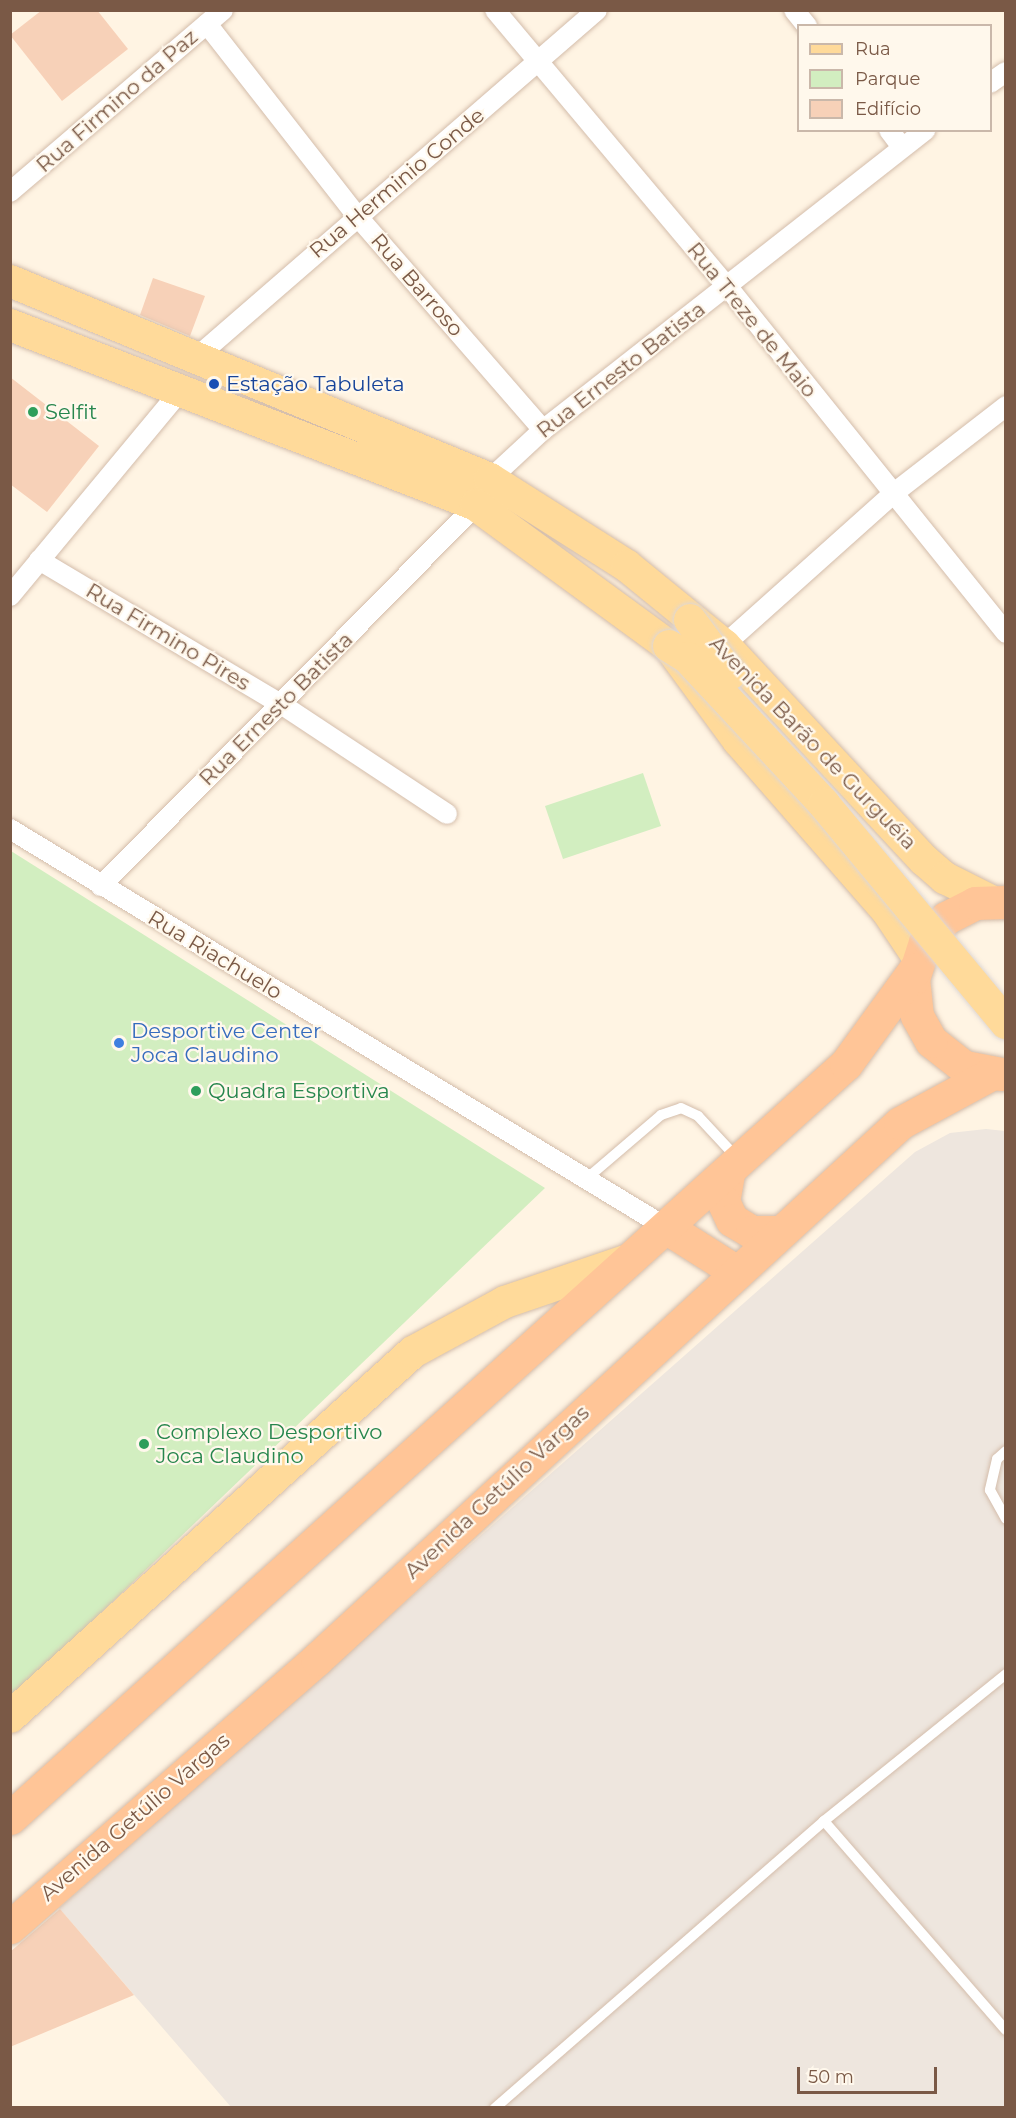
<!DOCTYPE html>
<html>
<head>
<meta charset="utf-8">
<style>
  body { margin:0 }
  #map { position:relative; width:1016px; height:2118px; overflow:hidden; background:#fff4e3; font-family:Montserrat,sans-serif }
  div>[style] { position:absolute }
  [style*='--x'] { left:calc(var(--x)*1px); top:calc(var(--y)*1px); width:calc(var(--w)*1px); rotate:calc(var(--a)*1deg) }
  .industrial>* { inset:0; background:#eee6de }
  .green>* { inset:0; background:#d2eec0 }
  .building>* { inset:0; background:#f7d1b8 }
  .roads { filter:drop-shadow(0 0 2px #d4bdab) drop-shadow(0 0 2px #d4bdab) }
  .service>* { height:10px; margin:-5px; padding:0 5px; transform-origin:5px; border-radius:5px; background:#fff }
  .minor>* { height:20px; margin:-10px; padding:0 10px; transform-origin:10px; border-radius:10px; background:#fff }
  .primary>* { height:32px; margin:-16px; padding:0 16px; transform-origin:16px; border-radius:16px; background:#ffda9a }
  .trunk>* { height:33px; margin:-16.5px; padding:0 16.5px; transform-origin:16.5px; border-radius:16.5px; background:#ffc597 }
  .bridges { filter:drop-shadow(0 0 2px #dfd7d3) drop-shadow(0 0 2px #dfd7d3) }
  .primary-bridge>* { height:32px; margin:-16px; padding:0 16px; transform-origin:16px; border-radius:16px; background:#ffda9a }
  .dots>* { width:16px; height:16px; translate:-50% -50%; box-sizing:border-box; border:3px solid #fff8ec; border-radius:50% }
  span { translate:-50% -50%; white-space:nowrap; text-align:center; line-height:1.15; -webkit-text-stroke:4.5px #fff8ec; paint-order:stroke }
  .street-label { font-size:21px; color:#7a5946 }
  .transit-label { font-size:21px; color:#164399 }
  .left { translate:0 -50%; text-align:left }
  .leisure-label { font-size:21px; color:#27864d }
  .shop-label { font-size:21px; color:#366cbe }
  .frame { position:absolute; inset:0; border:12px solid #7a5946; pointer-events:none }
  .legend { position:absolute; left:797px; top:24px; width:195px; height:108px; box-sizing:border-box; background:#fff8ec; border:2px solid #cab8aa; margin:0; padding:8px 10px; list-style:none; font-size:18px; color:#7a5946 }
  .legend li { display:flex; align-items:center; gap:12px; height:30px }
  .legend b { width:30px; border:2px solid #cab8aa }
  .scale { position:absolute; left:797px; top:2067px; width:140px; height:27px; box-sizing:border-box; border:3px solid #7a5946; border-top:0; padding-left:8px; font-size:18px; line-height:21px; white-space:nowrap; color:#7a5946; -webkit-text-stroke:4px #fff8ec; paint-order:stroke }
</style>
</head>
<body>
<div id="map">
  <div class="industrial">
    <div style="clip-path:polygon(986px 1129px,1005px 1131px,1005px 2107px,231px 2107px,59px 1908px,915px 1152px,950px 1133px)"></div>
  </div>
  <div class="green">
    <div style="clip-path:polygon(643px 773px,661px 826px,563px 859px,545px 806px)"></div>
    <div style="clip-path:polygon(11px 851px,545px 1188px,11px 1699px)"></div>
  </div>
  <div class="building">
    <div style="clip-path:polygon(42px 10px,97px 10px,128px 49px,62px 101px,10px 35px)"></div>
    <div style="clip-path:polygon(153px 278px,205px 296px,190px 336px,140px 315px)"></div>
    <div style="clip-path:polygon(10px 377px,99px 446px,47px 512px,10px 484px)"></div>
    <div style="clip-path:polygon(60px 1909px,134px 1995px,10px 2047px,10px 1952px)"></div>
  </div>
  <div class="roads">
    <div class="service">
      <div style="--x:585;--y:1180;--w:100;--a:-40.5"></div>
      <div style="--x:661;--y:1115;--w:21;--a:-19"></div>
      <div style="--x:681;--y:1108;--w:19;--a:25"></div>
      <div style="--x:698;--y:1116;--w:57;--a:47.1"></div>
      <div style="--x:1006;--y:1451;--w:12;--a:138"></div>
      <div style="--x:997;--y:1459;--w:32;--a:103"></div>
      <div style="--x:990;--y:1490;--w:33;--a:61"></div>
      <div style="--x:824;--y:1821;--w:277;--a:49"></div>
      <div style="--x:495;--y:2108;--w:437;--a:-41.1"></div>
      <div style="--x:824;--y:1821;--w:234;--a:-38.9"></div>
    </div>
    <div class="minor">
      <div style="--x:495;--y:10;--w:361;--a:50"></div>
      <div style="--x:727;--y:286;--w:445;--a:51.2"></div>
      <div style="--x:794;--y:10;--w:21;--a:51"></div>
      <div style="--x:207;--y:24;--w:245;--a:52"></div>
      <div style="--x:358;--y:217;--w:282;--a:49"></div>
      <div style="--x:990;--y:83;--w:19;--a:-35"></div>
      <div style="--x:889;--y:130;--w:21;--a:53"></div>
      <div style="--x:10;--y:192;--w:280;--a:-40.5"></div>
      <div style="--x:198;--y:356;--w:528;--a:-40.93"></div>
      <div style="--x:490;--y:479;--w:72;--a:-42.8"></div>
      <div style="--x:543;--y:430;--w:486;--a:-38.1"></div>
      <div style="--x:39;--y:560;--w:282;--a:30.8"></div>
      <div style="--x:281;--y:704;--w:199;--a:33.5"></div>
      <div style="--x:10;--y:596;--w:266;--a:-50.3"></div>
      <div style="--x:724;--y:645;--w:228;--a:-41.8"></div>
      <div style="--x:894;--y:493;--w:142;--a:-37.8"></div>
      <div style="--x:10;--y:829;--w:769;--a:31.27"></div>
      <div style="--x:101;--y:886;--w:535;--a:-45.45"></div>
    </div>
    <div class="primary">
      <div style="--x:10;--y:281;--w:519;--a:22.42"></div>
      <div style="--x:490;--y:479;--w:162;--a:32.4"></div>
      <div style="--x:627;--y:566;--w:125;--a:39.2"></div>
      <div style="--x:724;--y:645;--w:294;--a:47.1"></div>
      <div style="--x:924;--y:860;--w:28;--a:41"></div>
      <div style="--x:945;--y:878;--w:51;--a:26.6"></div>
      <div style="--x:10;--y:325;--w:500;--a:21.1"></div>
      <div style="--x:476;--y:505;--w:239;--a:36.2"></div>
      <div style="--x:669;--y:646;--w:117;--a:53.7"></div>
      <div style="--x:738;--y:740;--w:228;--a:48.9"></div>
      <div style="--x:888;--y:912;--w:54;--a:56.3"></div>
      <div style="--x:10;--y:1717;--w:544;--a:-42.17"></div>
      <div style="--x:413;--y:1352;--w:105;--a:-28.5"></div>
      <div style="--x:505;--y:1302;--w:133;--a:-18.8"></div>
    </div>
    <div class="trunk">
      <div style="--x:1001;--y:1074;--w:38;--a:-169"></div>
      <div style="--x:964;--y:1067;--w:42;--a:-141.8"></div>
      <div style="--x:931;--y:1041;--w:29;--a:-119"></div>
      <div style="--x:917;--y:1016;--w:37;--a:-96"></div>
      <div style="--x:913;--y:979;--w:39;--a:-72"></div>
      <div style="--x:925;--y:942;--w:32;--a:-49"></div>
      <div style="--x:946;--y:918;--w:33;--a:-27"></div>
      <div style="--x:975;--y:903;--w:31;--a:-2"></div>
      <div style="--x:728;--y:1174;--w:27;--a:100"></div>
      <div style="--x:723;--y:1201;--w:21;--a:65"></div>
      <div style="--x:732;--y:1220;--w:23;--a:31"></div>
      <div style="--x:752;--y:1232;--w:29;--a:0"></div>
      <div style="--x:667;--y:1228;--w:83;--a:32.2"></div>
      <div style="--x:10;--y:1818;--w:1126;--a:-42.05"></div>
      <div style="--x:846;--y:1064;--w:117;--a:-54"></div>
      <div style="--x:10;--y:1927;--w:408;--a:-41.1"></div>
      <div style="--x:317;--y:1659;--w:792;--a:-42.59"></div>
      <div style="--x:900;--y:1123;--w:106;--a:-28.3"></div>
    </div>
  </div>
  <div class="bridges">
    <div class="primary-bridge">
      <div style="--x:690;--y:620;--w:67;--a:53.5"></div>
      <div style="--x:669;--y:646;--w:22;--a:32"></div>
      <div style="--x:688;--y:658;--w:200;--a:47"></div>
      <div style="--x:824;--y:804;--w:285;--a:50.3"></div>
    </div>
  </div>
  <div class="dots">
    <div style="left:214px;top:384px;background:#1a4fb4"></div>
    <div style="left:33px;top:412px;background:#2e9e5b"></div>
    <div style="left:119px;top:1043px;background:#3f7fe0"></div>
    <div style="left:196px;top:1091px;background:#2e9e5b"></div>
    <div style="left:144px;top:1444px;background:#2e9e5b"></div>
  </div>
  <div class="street-label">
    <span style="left:117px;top:101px;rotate:-41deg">Rua Firmino da Paz</span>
    <span style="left:397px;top:183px;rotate:-40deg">Rua Herminio Conde</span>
    <span style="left:417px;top:285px;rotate:49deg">Rua Barroso</span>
    <span style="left:752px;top:320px;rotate:51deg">Rua Treze de Maio</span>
    <span style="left:621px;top:370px;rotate:-38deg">Rua Ernesto Batista</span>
    <span style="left:168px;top:637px;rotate:31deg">Rua Firmino Pires</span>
    <span style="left:276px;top:709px;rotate:-45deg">Rua Ernesto Batista</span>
    <span style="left:813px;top:743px;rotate:46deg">Avenida Barão de Gurguéia</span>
    <span style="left:215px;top:955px;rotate:31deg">Rua Riachuelo</span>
    <span style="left:497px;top:1492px;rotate:-43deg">Avenida Getúlio Vargas</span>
    <span style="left:135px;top:1817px;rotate:-41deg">Avenida Getúlio Vargas</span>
  </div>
  <div class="transit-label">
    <span class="left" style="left:226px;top:384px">Estação Tabuleta</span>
  </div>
  <div class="leisure-label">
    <span class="left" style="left:45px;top:412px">Selfit</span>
    <span class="left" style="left:208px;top:1091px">Quadra Esportiva</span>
    <span class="left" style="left:156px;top:1444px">Complexo Desportivo<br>Joca Claudino</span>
  </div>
  <div class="shop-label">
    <span class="left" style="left:131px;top:1043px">Desportive Center<br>Joca Claudino</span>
  </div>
  <div class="frame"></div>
  <ul class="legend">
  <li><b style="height:8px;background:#ffda9a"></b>Rua</li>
  <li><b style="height:16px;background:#d2eec0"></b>Parque</li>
  <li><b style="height:16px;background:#f7d1b8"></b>Edifício</li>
  </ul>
  <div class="scale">50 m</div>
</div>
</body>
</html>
